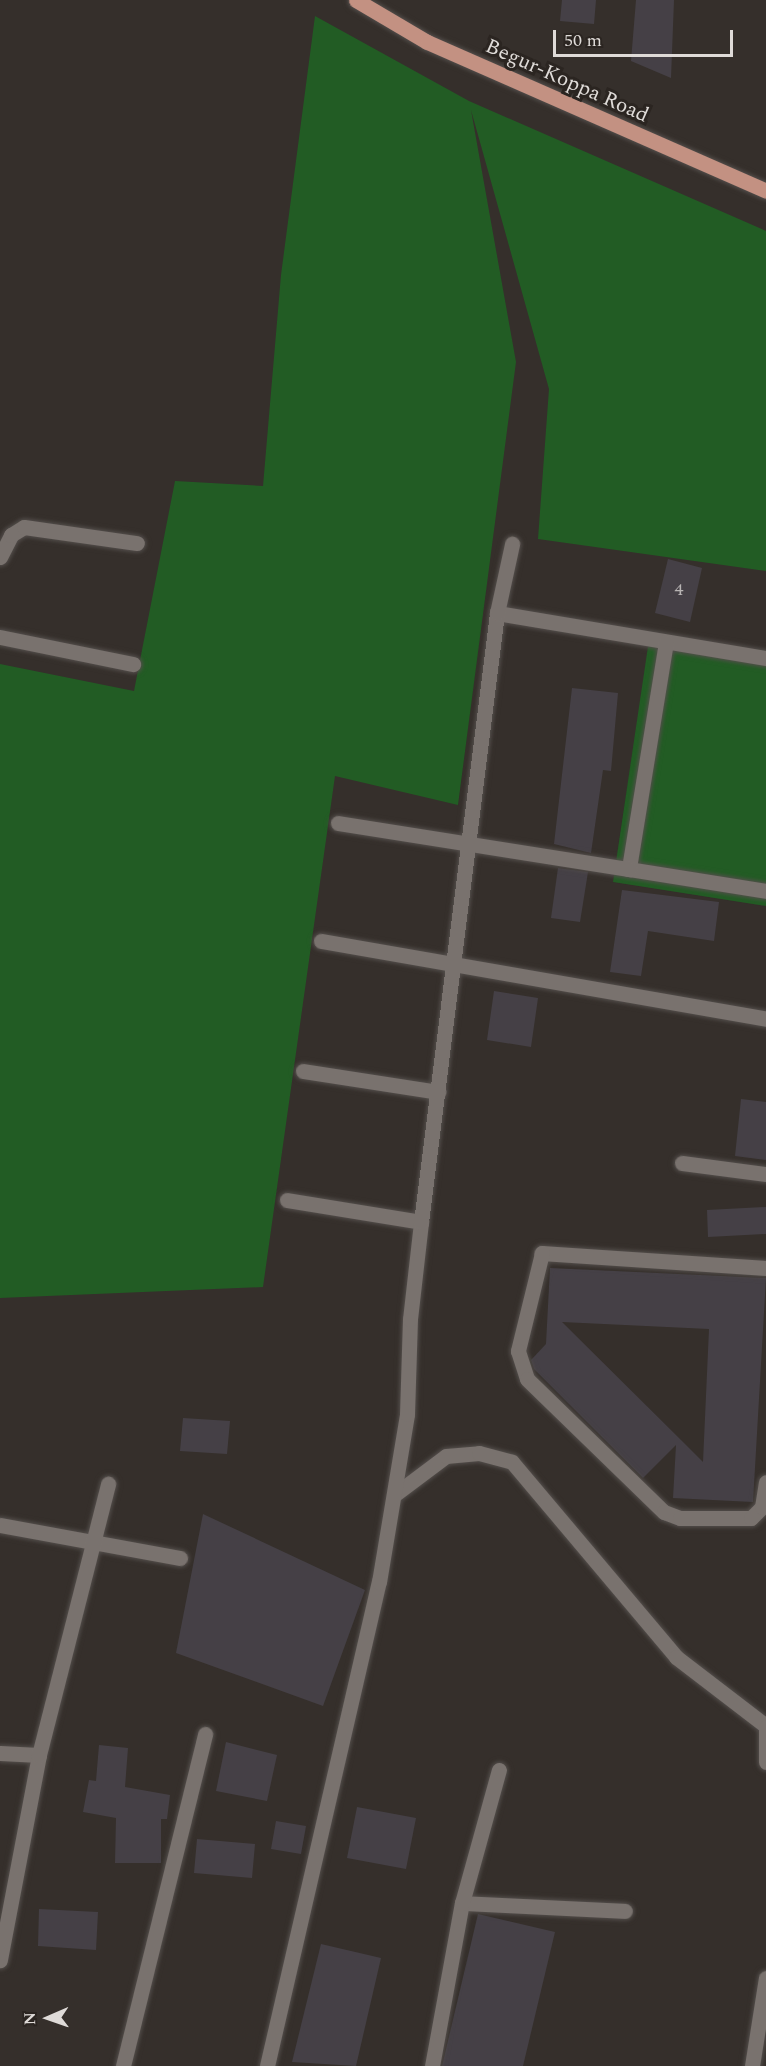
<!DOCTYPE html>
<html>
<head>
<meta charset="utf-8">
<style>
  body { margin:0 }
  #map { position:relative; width:766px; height:2066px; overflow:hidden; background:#352f2b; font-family:Spectral,serif }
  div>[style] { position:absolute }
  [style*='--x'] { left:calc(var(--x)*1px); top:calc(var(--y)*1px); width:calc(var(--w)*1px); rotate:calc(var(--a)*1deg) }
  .green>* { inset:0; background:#225c24 }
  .building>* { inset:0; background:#454046 }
  .roads { filter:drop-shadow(0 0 2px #534e4b) drop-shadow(0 0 2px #534e4b) }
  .minor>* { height:15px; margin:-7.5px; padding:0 7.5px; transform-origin:7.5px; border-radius:7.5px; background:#79726e }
  .major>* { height:15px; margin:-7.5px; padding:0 7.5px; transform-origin:7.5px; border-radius:7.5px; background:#c39182 }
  span { translate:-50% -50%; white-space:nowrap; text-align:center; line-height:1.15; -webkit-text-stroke:6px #2b2521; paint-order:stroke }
  .number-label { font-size:18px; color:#b8b4b4 }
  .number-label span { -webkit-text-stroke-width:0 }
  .street-label { font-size:21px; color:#dfdbd8 }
  .north { position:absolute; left:18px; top:1988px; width:60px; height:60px; -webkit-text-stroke:4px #2b2521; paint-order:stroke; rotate:268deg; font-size:16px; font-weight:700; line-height:24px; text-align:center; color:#dfdbd8 }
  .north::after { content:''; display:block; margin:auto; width:21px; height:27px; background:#dfdbd8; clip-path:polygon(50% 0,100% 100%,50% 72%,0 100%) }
  .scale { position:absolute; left:553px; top:30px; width:180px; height:27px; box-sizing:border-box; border:3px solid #dfdbd8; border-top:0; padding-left:8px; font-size:18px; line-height:21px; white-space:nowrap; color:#dfdbd8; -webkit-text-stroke:4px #2b2521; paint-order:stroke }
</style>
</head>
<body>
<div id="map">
  <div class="green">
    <div style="clip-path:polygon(315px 16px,469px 101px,766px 231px,766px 571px,538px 539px,549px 389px,471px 110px,516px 362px,458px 805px,335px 776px,263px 1287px,0 1298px,0 664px,134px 691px,175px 481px,263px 486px,281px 275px)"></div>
    <div style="clip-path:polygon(650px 633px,766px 651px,766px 906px,613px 882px)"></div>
  </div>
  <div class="building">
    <div style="clip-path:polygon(562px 0,596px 0,594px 24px,560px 21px)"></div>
    <div style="clip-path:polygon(636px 0,674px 0,671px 78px,631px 61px)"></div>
    <div style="clip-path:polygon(668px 559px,702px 568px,690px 622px,655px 613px)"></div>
    <div style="clip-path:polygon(572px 688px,618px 693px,611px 771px,603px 770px,591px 853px,554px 844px)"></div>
    <div style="clip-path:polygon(558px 868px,588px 872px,580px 922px,551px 918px)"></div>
    <div style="clip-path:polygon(622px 890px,719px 902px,714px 941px,648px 931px,641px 976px,610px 972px)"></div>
    <div style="clip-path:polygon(494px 991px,538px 998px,531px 1047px,487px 1040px)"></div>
    <div style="clip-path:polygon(741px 1099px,766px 1102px,766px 1160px,735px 1156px)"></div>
    <div style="clip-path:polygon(766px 1207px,766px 1234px,708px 1237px,707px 1210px)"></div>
    <div style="clip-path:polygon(evenodd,550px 1268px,766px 1278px,753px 1502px,673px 1498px,676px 1445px,643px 1478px,534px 1369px,531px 1360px,546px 1344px,550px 1268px,562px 1322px,709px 1329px,703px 1462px,681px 1440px,562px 1322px)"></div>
    <div style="clip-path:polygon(183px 1418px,230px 1421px,227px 1454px,180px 1451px)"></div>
    <div style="clip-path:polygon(203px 1514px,365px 1590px,323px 1706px,176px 1653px)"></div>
    <div style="clip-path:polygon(226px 1742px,277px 1755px,267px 1801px,216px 1791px)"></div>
    <div style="clip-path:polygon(99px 1745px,128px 1748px,125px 1787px,170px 1795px,167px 1819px,161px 1819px,161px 1863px,115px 1863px,116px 1818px,83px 1812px,89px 1780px,96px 1781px)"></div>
    <div style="clip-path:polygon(357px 1807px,416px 1818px,406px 1869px,347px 1858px)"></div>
    <div style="clip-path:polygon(276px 1821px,306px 1826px,301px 1854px,271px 1849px)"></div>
    <div style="clip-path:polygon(197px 1839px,255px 1844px,252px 1878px,194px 1873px)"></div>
    <div style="clip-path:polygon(39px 1909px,98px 1912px,96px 1950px,38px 1946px)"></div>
    <div style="clip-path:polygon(478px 1914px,555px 1932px,523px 2066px,442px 2066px)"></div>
    <div style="clip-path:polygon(321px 1944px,381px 1958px,356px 2066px,292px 2062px)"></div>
  </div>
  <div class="roads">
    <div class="minor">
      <div style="--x:0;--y:557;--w:25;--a:-63"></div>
      <div style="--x:11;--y:535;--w:15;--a:-32"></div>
      <div style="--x:24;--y:527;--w:114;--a:8.1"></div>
      <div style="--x:497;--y:613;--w:273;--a:9.5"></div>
      <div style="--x:0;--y:637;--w:136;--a:11.5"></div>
      <div style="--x:666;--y:642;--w:230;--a:99.3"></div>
      <div style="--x:629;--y:869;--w:139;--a:9.1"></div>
      <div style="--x:338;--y:823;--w:295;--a:9"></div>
      <div style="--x:321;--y:941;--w:452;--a:9.9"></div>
      <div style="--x:303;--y:1071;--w:137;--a:8.8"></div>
      <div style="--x:682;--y:1163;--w:85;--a:7.5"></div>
      <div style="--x:287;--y:1200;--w:136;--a:9.3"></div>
      <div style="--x:766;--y:1268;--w:225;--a:-176.2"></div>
      <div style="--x:542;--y:1253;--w:101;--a:103.8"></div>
      <div style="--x:518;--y:1351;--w:29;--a:72"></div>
      <div style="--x:527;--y:1379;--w:191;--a:44.2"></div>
      <div style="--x:664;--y:1512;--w:17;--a:21"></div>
      <div style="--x:680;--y:1518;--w:71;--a:0"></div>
      <div style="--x:751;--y:1518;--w:16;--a:-45"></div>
      <div style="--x:762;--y:1507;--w:25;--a:-81"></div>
      <div style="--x:394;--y:1495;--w:65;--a:-36.9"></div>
      <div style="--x:446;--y:1456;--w:33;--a:-5"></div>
      <div style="--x:479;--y:1453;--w:34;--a:15"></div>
      <div style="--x:512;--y:1462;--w:255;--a:49.9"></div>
      <div style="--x:676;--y:1657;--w:113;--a:37.5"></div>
      <div style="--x:0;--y:1525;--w:183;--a:10.4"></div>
      <div style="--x:766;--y:1727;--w:35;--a:90"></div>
      <div style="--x:0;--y:1753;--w:39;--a:3"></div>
      <div style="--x:39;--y:1755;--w:209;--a:100.8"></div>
      <div style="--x:39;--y:1755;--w:280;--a:-75.7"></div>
      <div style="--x:462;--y:1903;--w:163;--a:2.8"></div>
      <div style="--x:123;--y:2066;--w:342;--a:-76.1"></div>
      <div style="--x:267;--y:2066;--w:497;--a:-77"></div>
      <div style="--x:379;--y:1582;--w:170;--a:-80.5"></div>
      <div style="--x:407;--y:1414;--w:95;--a:-88.2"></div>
      <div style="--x:410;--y:1319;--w:98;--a:-83.5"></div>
      <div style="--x:421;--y:1222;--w:614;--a:-82.89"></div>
      <div style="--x:497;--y:613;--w:71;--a:-77.7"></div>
      <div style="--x:432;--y:2066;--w:166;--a:-79.6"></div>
      <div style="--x:462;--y:1903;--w:138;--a:-74.5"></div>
      <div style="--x:752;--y:2066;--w:89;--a:-81"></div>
    </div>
    <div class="major">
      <div style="--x:356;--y:0;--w:82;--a:30.6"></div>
      <div style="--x:427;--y:42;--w:370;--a:23.7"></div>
    </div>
  </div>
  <div class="number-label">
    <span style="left:679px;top:590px">4</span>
  </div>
  <div class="street-label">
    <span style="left:567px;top:81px;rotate:24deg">Begur-Koppa Road</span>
  </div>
  <div class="north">N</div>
  <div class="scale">50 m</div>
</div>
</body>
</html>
